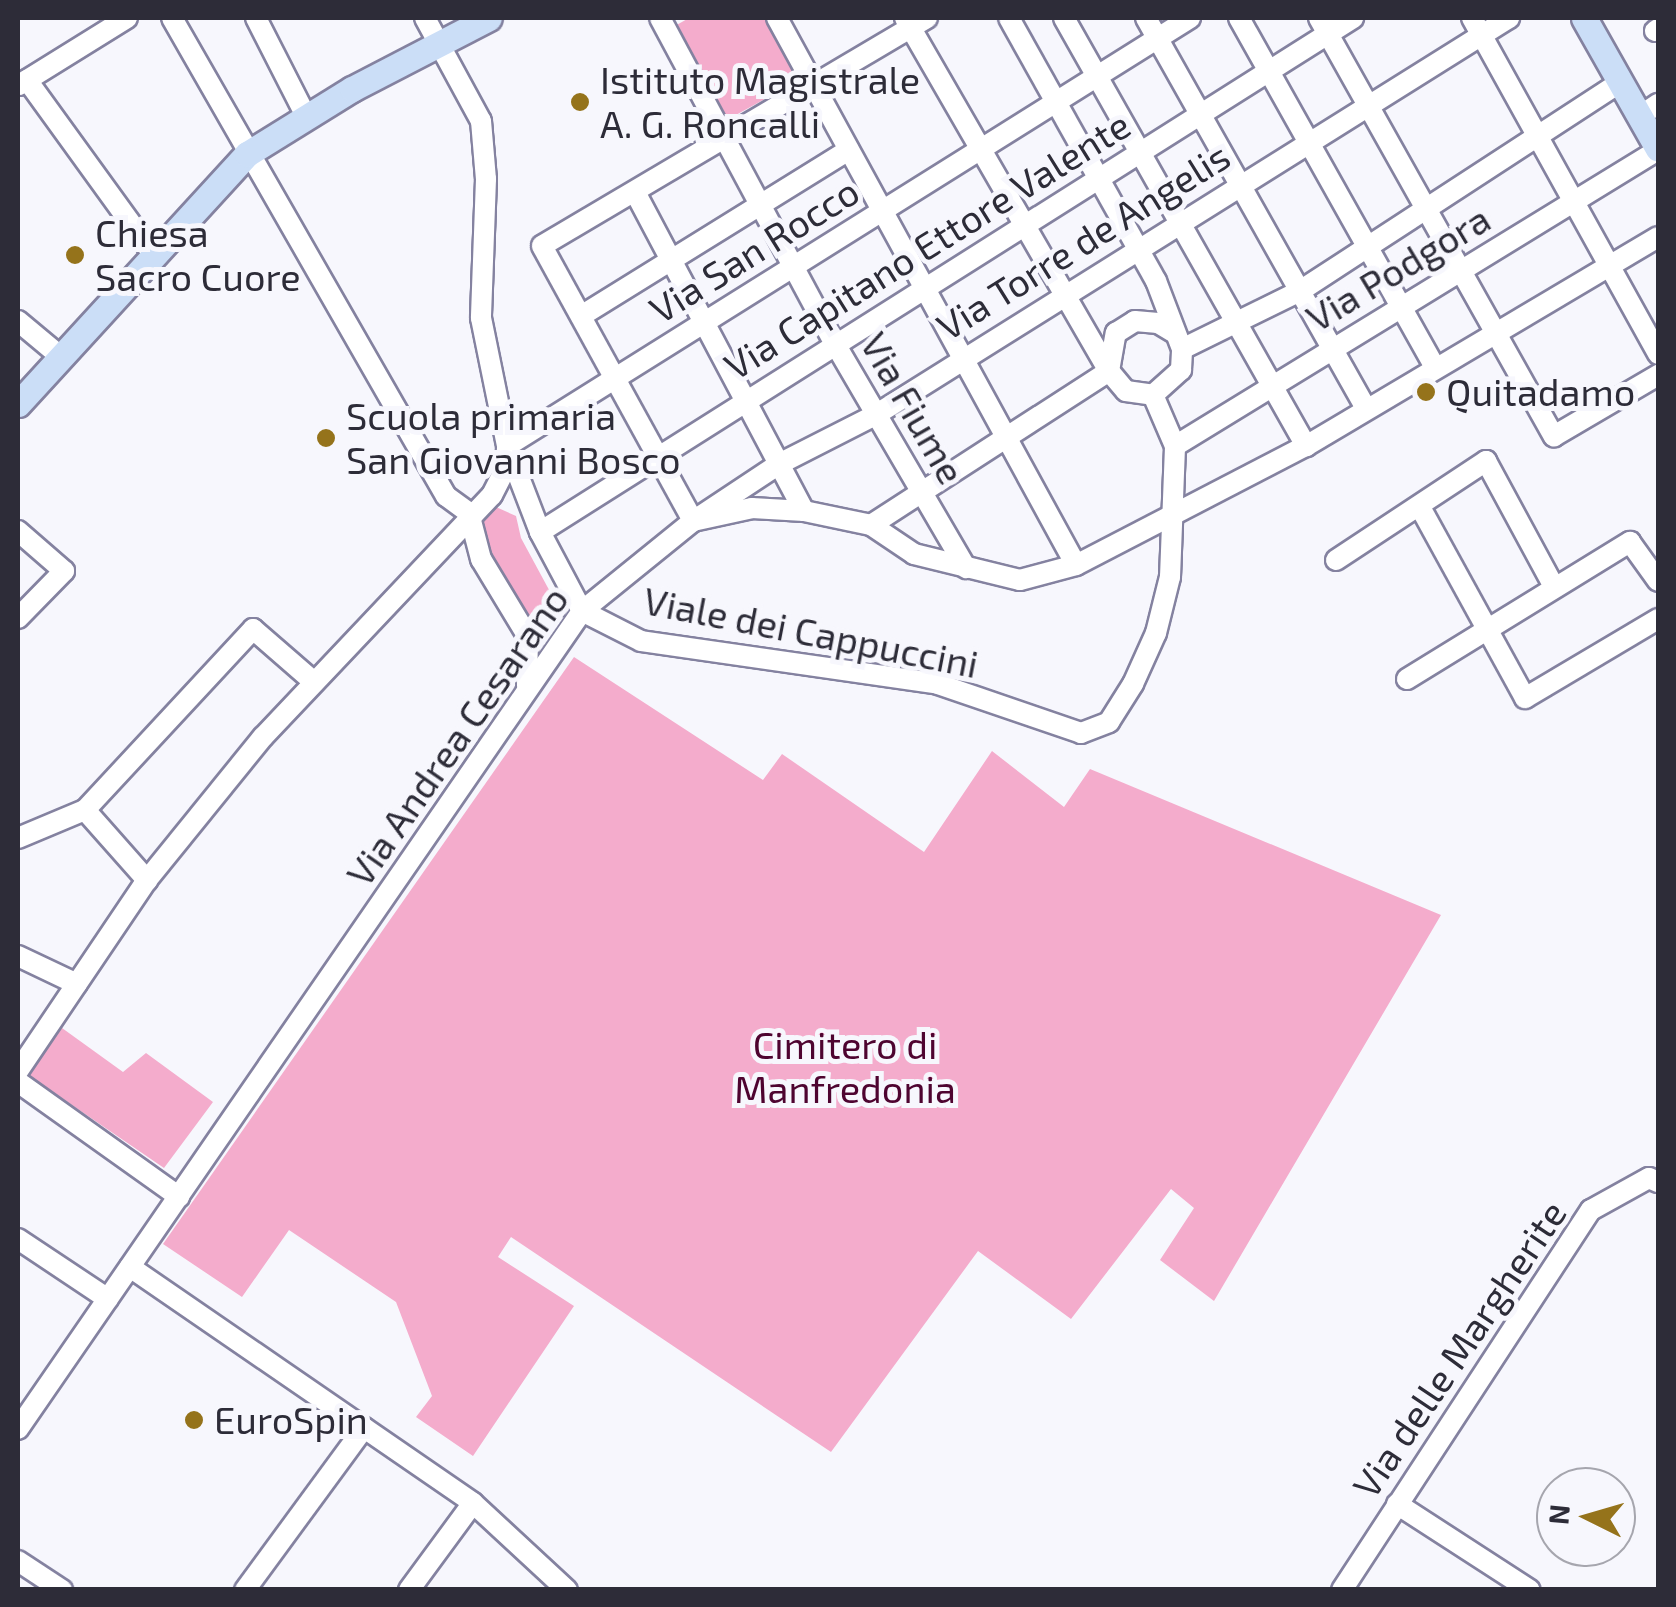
<!DOCTYPE html>
<html>
<head>
<meta charset="utf-8">
<style>
	body { margin:0 }
	#map { position:relative; width:1676px; height:1607px; overflow:hidden; background:#f7f7fd; font-family:"Exo 2",sans-serif }
	div>[style] { position:absolute }
	.green>* { inset:0; background:#f4accc }
	.roads { filter:drop-shadow(2px 0 #8482a0) drop-shadow(-2px 0 #8482a0) drop-shadow(0 2px #8482a0) drop-shadow(0 -2px #8482a0) }
	.minor>* { height:20px; margin:-10px; padding:0 10px; transform-origin:10px; border-radius:10px; background:#fff }
	.major>* { height:25px; margin:-12.5px; padding:0 12.5px; transform-origin:12.5px; border-radius:12.5px; background:#cbdef7 }
	.dots>* { width:28px; height:28px; translate:-50% -50%; box-sizing:border-box; border:5px solid #f7f7fd; border-radius:50% }
	span { translate:-50% -50%; white-space:nowrap; text-align:center; line-height:1.15; -webkit-text-stroke:10px #f7f7fd; paint-order:stroke }
	.poi-label { font-size:38px; color:#2d2c38 }
	.left { translate:0 -50%; text-align:left }
	.street-label { font-size:38px; color:#2d2c38 }
	.park-label { font-size:38px; color:#4e0430 }
	.frame { position:absolute; inset:0; border:20px solid #2d2c38; pointer-events:none }
	.north { position:absolute; left:1536px; top:1467px; width:100px; height:100px; box-sizing:border-box; background:#f7f7fd; border:2px solid #a6a6ae; border-radius:50%; rotate:275deg; font-size:28px; font-weight:700; line-height:40px; text-align:center; color:#2d2c38 }
	.north::after { content:''; display:block; margin:auto; width:35px; height:45px; background:#95731b; clip-path:polygon(50% 0,100% 100%,50% 72%,0 100%) }
</style>
</head>
<body>
<div id="map">
	<div class="green">
		<div style="clip-path:polygon(689px 18px,767px 18px,801px 79px,725px 121px,673px 27px)"></div>
		<div style="clip-path:polygon(496px 507px,516px 516px,521px 538px,561px 612px,559px 632px,551px 637px,534px 631px,486px 543px,480px 522px)"></div>
		<div style="clip-path:polygon(574px 657px,763px 780px,782px 754px,924px 852px,992px 751px,1064px 807px,1090px 769px,1441px 915px,1214px 1301px,1160px 1260px,1194px 1208px,1171px 1189px,1071px 1319px,978px 1251px,831px 1452px,511px 1237px,498px 1257px,574px 1306px,473px 1456px,416px 1417px,432px 1396px,396px 1302px,289px 1230px,242px 1297px,163px 1244px)"></div>
		<div style="clip-path:polygon(62px 1028px,123px 1072px,146px 1053px,213px 1102px,164px 1168px,28px 1075px)"></div>
	</div>
	<div class="roads">
		<div class="minor">
			<div style="left:172px;top:18px;width:551px;rotate:60.18deg"></div>
			<div style="left:446px;top:496px;width:29px;rotate:36deg"></div>
			<div style="left:256px;top:18px;width:110px;rotate:63deg"></div>
			<div style="left:425px;top:18px;width:117px;rotate:61.5deg"></div>
			<div style="left:481px;top:121px;width:58px;rotate:85.1deg"></div>
			<div style="left:486px;top:179px;width:139px;rotate:92.1deg"></div>
			<div style="left:481px;top:318px;width:131px;rotate:78.5deg"></div>
			<div style="left:507px;top:446px;width:92px;rotate:69deg"></div>
			<div style="left:540px;top:532px;width:89px;rotate:62deg"></div>
			<div style="left:660px;top:18px;width:368px;rotate:61.8deg"></div>
			<div style="left:834px;top:342px;width:262px;rotate:59.7deg"></div>
			<div style="left:777px;top:18px;width:623px;rotate:61.34deg"></div>
			<div style="left:905px;top:18px;width:408px;rotate:60deg"></div>
			<div style="left:1109px;top:371px;width:26px;rotate:50deg"></div>
			<div style="left:1126px;top:391px;width:27px;rotate:8deg"></div>
			<div style="left:1153px;top:395px;width:38px;rotate:-42deg"></div>
			<div style="left:1181px;top:370px;width:21px;rotate:-87deg"></div>
			<div style="left:1182px;top:349px;width:73px;rotate:-110.9deg"></div>
			<div style="left:1156px;top:281px;width:301px;rotate:-119.2deg"></div>
			<div style="left:927px;top:18px;width:447px;rotate:149.4deg"></div>
			<div style="left:542px;top:246px;width:314px;rotate:61.2deg"></div>
			<div style="left:693px;top:521px;width:103px;rotate:-33.5deg"></div>
			<div style="left:779px;top:464px;width:110px;rotate:-27deg"></div>
			<div style="left:877px;top:414px;width:746px;rotate:-32.07deg"></div>
			<div style="left:1064px;top:18px;width:492px;rotate:60.5deg"></div>
			<div style="left:1146px;top:18px;width:449px;rotate:60.6deg"></div>
			<div style="left:1239px;top:18px;width:398px;rotate:60.7deg"></div>
			<div style="left:1319px;top:18px;width:480px;rotate:60.7deg"></div>
			<div style="left:1554px;top:436px;width:121px;rotate:-30.4deg"></div>
			<div style="left:1472px;top:18px;width:384px;rotate:61deg"></div>
			<div style="left:1655px;top:31px;width:4px;rotate:-34deg"></div>
			<div style="left:27px;top:80px;width:215px;rotate:54.1deg"></div>
			<div style="left:19px;top:85px;width:127px;rotate:-31.8deg"></div>
			<div style="left:1640px;top:116px;width:22px;rotate:-34deg"></div>
			<div style="left:635px;top:192px;width:361px;rotate:62.1deg"></div>
			<div style="left:581px;top:316px;width:315px;rotate:-31.8deg"></div>
			<div style="left:18px;top:321px;width:55px;rotate:39.8deg"></div>
			<div style="left:1182px;top:349px;width:131px;rotate:-26.2deg"></div>
			<div style="left:1300px;top:291px;width:382px;rotate:-33.1deg"></div>
			<div style="left:1109px;top:371px;width:39px;rotate:-80deg"></div>
			<div style="left:1116px;top:333px;width:22px;rotate:-32deg"></div>
			<div style="left:1135px;top:321px;width:23px;rotate:5deg"></div>
			<div style="left:1158px;top:323px;width:17px;rotate:31deg"></div>
			<div style="left:507px;top:446px;width:806px;rotate:-32.07deg"></div>
			<div style="left:1175px;top:446px;width:566px;rotate:-31.5deg"></div>
			<div style="left:1420px;top:507px;width:218px;rotate:61.2deg"></div>
			<div style="left:1525px;top:698px;width:155px;rotate:-30.7deg"></div>
			<div style="left:469px;top:513px;width:48px;rotate:75.4deg"></div>
			<div style="left:481px;top:559px;width:91px;rotate:58.9deg"></div>
			<div style="left:528px;top:637px;width:49px;rotate:91.2deg"></div>
			<div style="left:871px;top:525px;width:283px;rotate:-32.9deg"></div>
			<div style="left:18px;top:531px;width:61px;rotate:41deg"></div>
			<div style="left:64px;top:571px;width:66px;rotate:134.4deg"></div>
			<div style="left:540px;top:532px;width:962px;rotate:-32.3deg"></div>
			<div style="left:1336px;top:560px;width:180px;rotate:-33.4deg"></div>
			<div style="left:1486px;top:461px;width:141px;rotate:61.6deg"></div>
			<div style="left:582px;top:611px;width:66px;rotate:27deg"></div>
			<div style="left:641px;top:641px;width:300px;rotate:8.2deg"></div>
			<div style="left:938px;top:684px;width:151px;rotate:18.9deg"></div>
			<div style="left:1081px;top:733px;width:30px;rotate:-21deg"></div>
			<div style="left:1109px;top:722px;width:45px;rotate:-57.7deg"></div>
			<div style="left:1133px;top:684px;width:56px;rotate:-65.7deg"></div>
			<div style="left:1156px;top:633px;width:58px;rotate:-76deg"></div>
			<div style="left:1170px;top:577px;width:131px;rotate:-87.8deg"></div>
			<div style="left:1175px;top:446px;width:56px;rotate:-113.3deg"></div>
			<div style="left:1407px;top:679px;width:262px;rotate:-31.6deg"></div>
			<div style="left:1630px;top:542px;width:48px;rotate:54.3deg"></div>
			<div style="left:85px;top:810px;width:94px;rotate:48.5deg"></div>
			<div style="left:18px;top:838px;width:73px;rotate:-22.7deg"></div>
			<div style="left:85px;top:810px;width:247px;rotate:-47.1deg"></div>
			<div style="left:253px;top:629px;width:81px;rotate:41deg"></div>
			<div style="left:18px;top:956px;width:65px;rotate:25.4deg"></div>
			<div style="left:18px;top:1071px;width:230px;rotate:-56deg"></div>
			<div style="left:147px;top:880px;width:184px;rotate:-51deg"></div>
			<div style="left:263px;top:737px;width:333px;rotate:-46.6deg"></div>
			<div style="left:492px;top:495px;width:31px;rotate:-63deg"></div>
			<div style="left:506px;top:467px;width:21px;rotate:-87deg"></div>
			<div style="left:18px;top:1082px;width:198px;rotate:35.5deg"></div>
			<div style="left:18px;top:1239px;width:108px;rotate:33.7deg"></div>
			<div style="left:130px;top:1267px;width:416px;rotate:34.5deg"></div>
			<div style="left:473px;top:1503px;width:128px;rotate:42.8deg"></div>
			<div style="left:18px;top:1429px;width:994px;rotate:-55.41deg"></div>
			<div style="left:582px;top:611px;width:143px;rotate:-39deg"></div>
			<div style="left:693px;top:521px;width:60px;rotate:-12.4deg"></div>
			<div style="left:752px;top:508px;width:52px;rotate:3.3deg"></div>
			<div style="left:804px;top:511px;width:68px;rotate:11.8deg"></div>
			<div style="left:871px;top:525px;width:52px;rotate:34deg"></div>
			<div style="left:914px;top:554px;width:109px;rotate:13.8deg"></div>
			<div style="left:1020px;top:580px;width:58px;rotate:-15deg"></div>
			<div style="left:1076px;top:565px;width:259px;rotate:-27.4deg"></div>
			<div style="left:1306px;top:446px;width:409px;rotate:-30.7deg"></div>
			<div style="left:1397px;top:1504px;width:158px;rotate:32.9deg"></div>
			<div style="left:18px;top:1561px;width:53px;rotate:33.4deg"></div>
			<div style="left:245px;top:1590px;width:201px;rotate:-53.7deg"></div>
			<div style="left:409px;top:1590px;width:108px;rotate:-53.7deg"></div>
			<div style="left:1342px;top:1590px;width:454px;rotate:-56.8deg"></div>
			<div style="left:1591px;top:1210px;width:66px;rotate:-28.9deg"></div>
			<div style="left:1649px;top:1178px;width:10px;rotate:24deg"></div>
		</div>
		<div class="major">
			<div style="left:1584px;top:18px;width:150px;rotate:60.5deg"></div>
			<div style="left:18px;top:404px;width:339px;rotate:-47.5deg"></div>
			<div style="left:247px;top:154px;width:123px;rotate:-31.8deg"></div>
			<div style="left:352px;top:89px;width:154px;rotate:-27.4deg"></div>
		</div>
	</div>
	<div class="dots">
		<div style="left:580px;top:102px;background:#95731b"></div>
		<div style="left:75px;top:255px;background:#95731b"></div>
		<div style="left:1426px;top:392px;background:#95731b"></div>
		<div style="left:326px;top:438px;background:#95731b"></div>
		<div style="left:194px;top:1420px;background:#95731b"></div>
	</div>
	<div class="poi-label">
		<span class="left" style="left:600px;top:102px">Istituto Magistrale<br>A. G. Roncalli</span>
		<span class="left" style="left:95px;top:255px">Chiesa<br>Sacro Cuore</span>
		<span class="left" style="left:1446px;top:392px">Quitadamo</span>
		<span class="left" style="left:346px;top:438px">Scuola primaria<br>San Giovanni Bosco</span>
		<span class="left" style="left:214px;top:1420px">EuroSpin</span>
	</div>
	<div class="street-label">
		<span style="left:1083px;top:241px;rotate:-32deg">Via Torre de Angelis</span>
		<span style="left:927px;top:245px;rotate:-32deg">Via Capitano Ettore Valente</span>
		<span style="left:754px;top:250px;rotate:-32deg">Via San Rocco</span>
		<span style="left:1398px;top:268px;rotate:-31deg">Via Podgora</span>
		<span style="left:913px;top:408px;rotate:60deg">Via Fiume</span>
		<span style="left:811px;top:632px;rotate:11deg">Viale dei Cappuccini</span>
		<span style="left:457px;top:736px;rotate:-55deg">Via Andrea Cesarano</span>
		<span style="left:1459px;top:1349px;rotate:-56deg">Via delle Margherite</span>
	</div>
	<div class="park-label">
		<span style="left:845px;top:1067px">Cimitero di<br>Manfredonia</span>
	</div>
	<div class="frame"></div>
	<div class="north">N</div>
</div>
</body>
</html>
